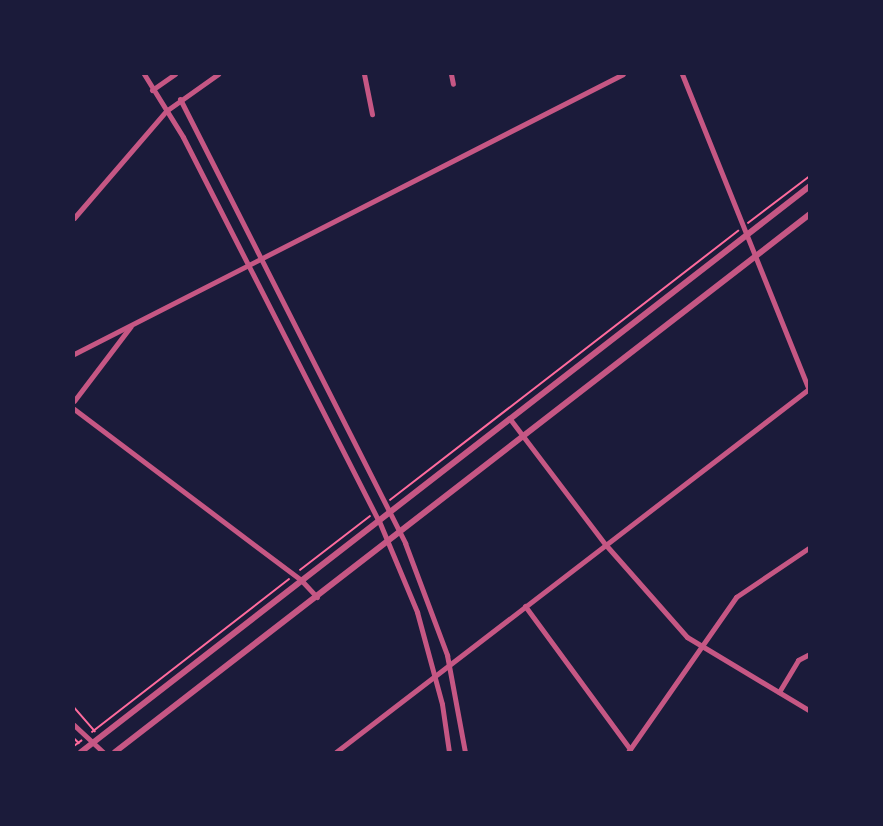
<!DOCTYPE html>
<html>
<head>
<meta charset="utf-8">
<style>
	body { margin:0 }
	#map { position:relative; width:883px; height:826px; overflow:hidden; background:#1b1b3a; font-family:Jost,sans-serif }
	div>[style] { position:absolute }
	.path>* { height:1.5px; margin:-0.75px; padding:0 0.75px; transform-origin:0.75px; border-radius:0.75px; background:#ff6b9d }
	.minor>* { height:5px; margin:-2.5px; padding:0 2.5px; transform-origin:2.5px; border-radius:2.5px; background:#c65784 }
	.tertiary>* { height:6px; margin:-3px; padding:0 3px; transform-origin:3px; border-radius:3px; background:#c65784 }
	span { translate:-50% -50%; white-space:nowrap; text-align:center; line-height:1.15; -webkit-text-stroke:4.5px #1b1b3a; paint-order:stroke }
	.frame { position:absolute; inset:0; border:75px solid #1b1b3a; pointer-events:none }
</style>
</head>
<body>
<div id="map">
	<div class="path">
		<div style="left:748px;top:223px;width:78px;rotate:-37.2deg"></div>
		<div style="left:390px;top:500px;width:440px;rotate:-37.7deg"></div>
		<div style="left:300px;top:570px;width:88px;rotate:-37.6deg"></div>
		<div style="left:74px;top:707px;width:32px;rotate:49deg"></div>
		<div style="left:92px;top:732px;width:249px;rotate:-37.8deg"></div>
		<div style="left:74px;top:738px;width:7px;rotate:45deg"></div>
		<div style="left:74px;top:746px;width:9px;rotate:-36deg"></div>
	</div>
	<div class="minor">
		<div style="left:144px;top:74px;width:74px;rotate:58.2deg"></div>
		<div style="left:183px;top:137px;width:431px;rotate:63deg"></div>
		<div style="left:379px;top:521px;width:99px;rotate:67.3deg"></div>
		<div style="left:417px;top:612px;width:95px;rotate:74.8deg"></div>
		<div style="left:442px;top:704px;width:49px;rotate:81.7deg"></div>
		<div style="left:364px;top:74px;width:41px;rotate:78.7deg"></div>
		<div style="left:451px;top:74px;width:10px;rotate:79deg"></div>
		<div style="left:682px;top:74px;width:343px;rotate:68.1deg"></div>
		<div style="left:152px;top:90px;width:28px;rotate:-35deg"></div>
		<div style="left:180px;top:99px;width:498px;rotate:63.1deg"></div>
		<div style="left:405px;top:543px;width:120px;rotate:69.4deg"></div>
		<div style="left:447px;top:655px;width:99px;rotate:79.5deg"></div>
		<div style="left:74px;top:218px;width:141px;rotate:-49.3deg"></div>
		<div style="left:166px;top:111px;width:64px;rotate:-35.4deg"></div>
		<div style="left:74px;top:354px;width:616px;rotate:-27.02deg"></div>
		<div style="left:74px;top:401px;width:94px;rotate:-52.8deg"></div>
		<div style="left:74px;top:409px;width:286px;rotate:37deg"></div>
		<div style="left:302px;top:581px;width:22px;rotate:47deg"></div>
		<div style="left:510px;top:419px;width:157px;rotate:52.8deg"></div>
		<div style="left:605px;top:544px;width:124px;rotate:48.6deg"></div>
		<div style="left:687px;top:637px;width:144px;rotate:31deg"></div>
		<div style="left:525px;top:606px;width:177px;rotate:53.7deg"></div>
		<div style="left:779px;top:692px;width:37px;rotate:-59deg"></div>
		<div style="left:798px;top:660px;width:13px;rotate:-27deg"></div>
		<div style="left:74px;top:725px;width:40px;rotate:43deg"></div>
		<div style="left:336px;top:752px;width:598px;rotate:-37.52deg"></div>
		<div style="left:628px;top:752px;width:189px;rotate:-55.1deg"></div>
		<div style="left:736px;top:597px;width:89px;rotate:-34deg"></div>
	</div>
	<div class="tertiary">
		<div style="left:81px;top:752px;width:923px;rotate:-37.83deg"></div>
		<div style="left:115px;top:752px;width:879px;rotate:-37.74deg"></div>
	</div>
	<div class="frame"></div>
</div>
</body>
</html>
